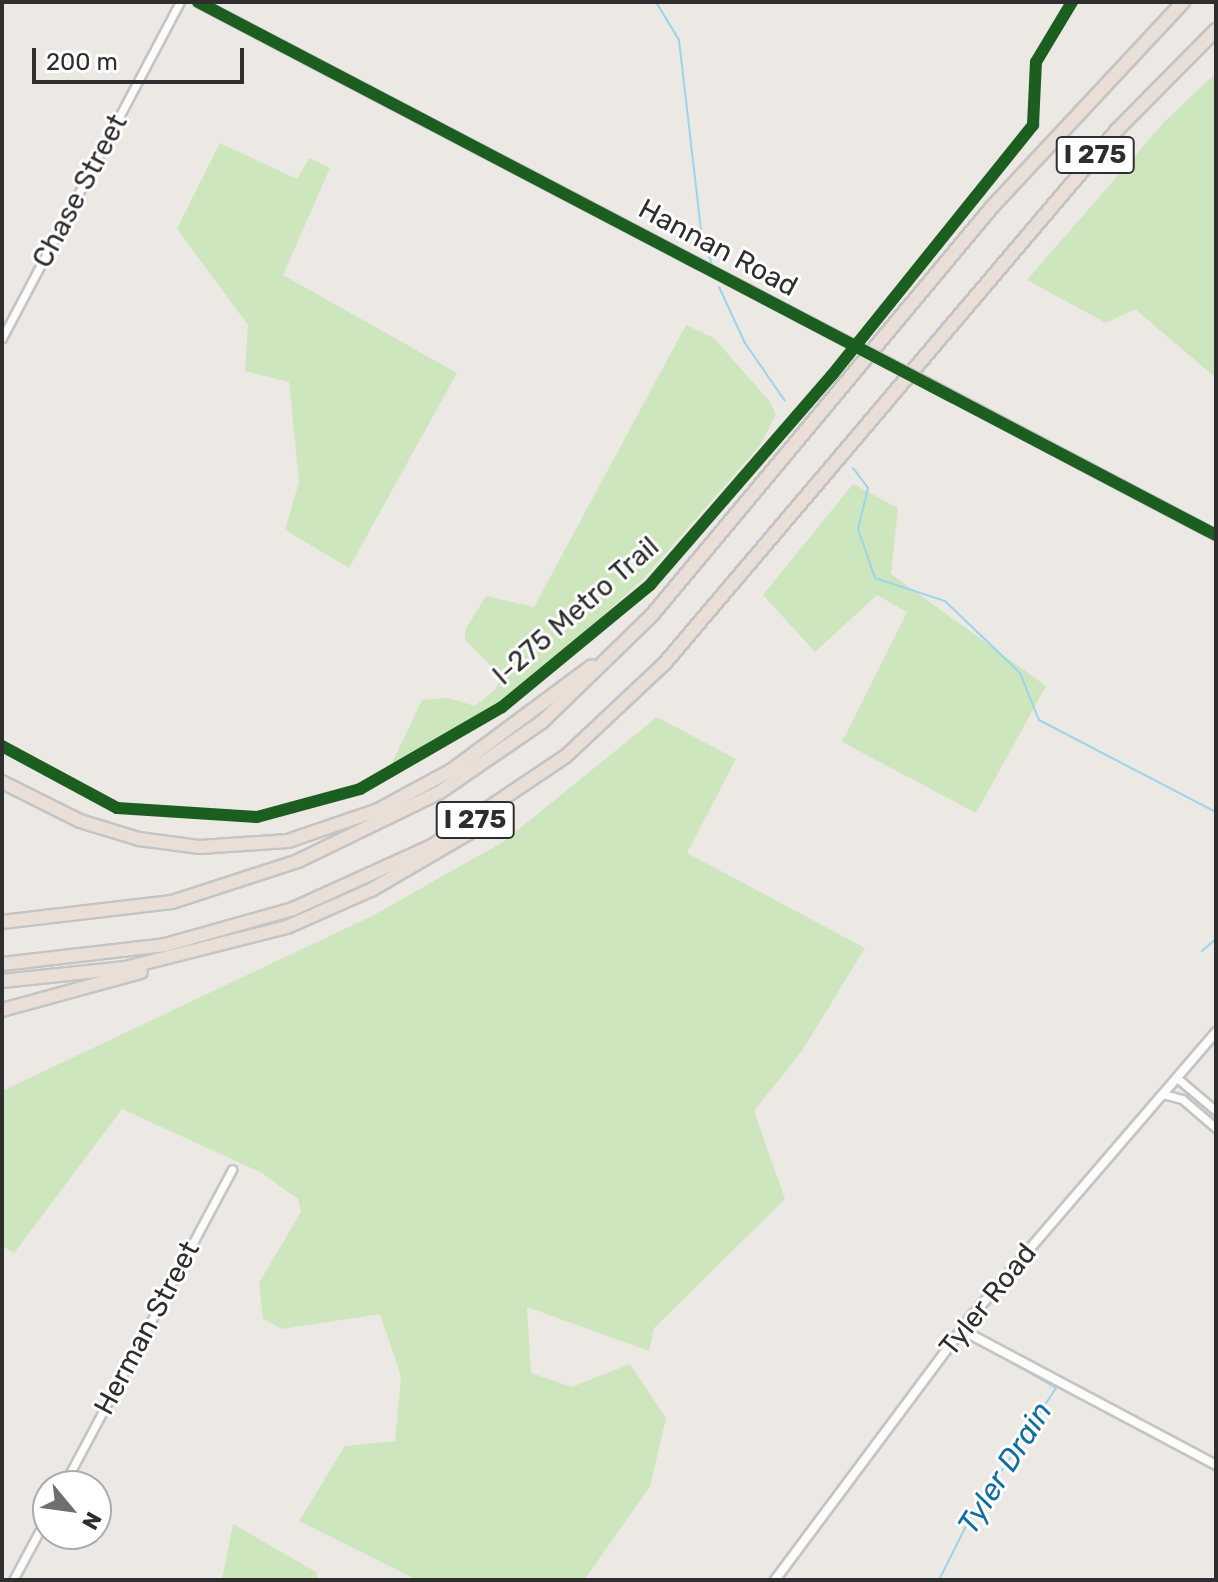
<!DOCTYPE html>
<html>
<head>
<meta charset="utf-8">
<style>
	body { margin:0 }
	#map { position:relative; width:1218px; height:1582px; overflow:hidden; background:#ece8e4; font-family:Rubik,sans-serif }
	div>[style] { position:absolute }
	.green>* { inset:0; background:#cee6be }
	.stream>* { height:2px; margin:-1px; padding:0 1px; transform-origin:1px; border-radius:1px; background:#99d6ec }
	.roads { filter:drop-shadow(2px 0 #c5c4c5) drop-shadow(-2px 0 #c5c4c5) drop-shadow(0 2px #c5c4c5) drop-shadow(0 -2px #c5c4c5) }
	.minor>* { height:7px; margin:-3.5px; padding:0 3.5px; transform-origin:3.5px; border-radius:3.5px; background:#fcfcfb }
	.tertiary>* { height:8px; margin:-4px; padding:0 4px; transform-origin:4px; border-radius:4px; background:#fcfcfb }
	.motorway>* { height:12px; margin:-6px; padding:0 6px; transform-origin:6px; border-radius:6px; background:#eadfd6 }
	.bridges { filter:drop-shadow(2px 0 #c5c4c5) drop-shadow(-2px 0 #c5c4c5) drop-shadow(0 2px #c5c4c5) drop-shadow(0 -2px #c5c4c5) }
	.tertiary-bridge>* { height:8px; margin:-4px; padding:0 4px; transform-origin:4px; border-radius:4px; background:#fcfcfb }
	.cycleway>* { height:12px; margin:-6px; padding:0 6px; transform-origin:6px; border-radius:6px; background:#1b5e20 }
	span { translate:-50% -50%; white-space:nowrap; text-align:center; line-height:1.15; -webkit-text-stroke:6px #fff; paint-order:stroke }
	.shield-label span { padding:2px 6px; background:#fff; border:2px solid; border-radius:6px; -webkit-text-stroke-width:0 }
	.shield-label { font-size:26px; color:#2e2e2e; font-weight:700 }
	.street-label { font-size:28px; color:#2e2e2e }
	.water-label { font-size:30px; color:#0d6fa3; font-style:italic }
	.frame { position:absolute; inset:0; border:4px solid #2e2e2e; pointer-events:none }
	.north { position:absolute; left:32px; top:1470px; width:80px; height:80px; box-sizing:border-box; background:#fff; border:2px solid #ababab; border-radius:50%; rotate:119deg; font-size:22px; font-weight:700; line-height:32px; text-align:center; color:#2e2e2e }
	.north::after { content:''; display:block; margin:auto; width:28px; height:36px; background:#706f6e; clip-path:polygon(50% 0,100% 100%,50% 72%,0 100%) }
	.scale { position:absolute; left:32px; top:48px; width:212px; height:36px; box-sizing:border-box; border:4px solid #2e2e2e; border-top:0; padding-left:10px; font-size:24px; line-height:28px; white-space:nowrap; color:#2e2e2e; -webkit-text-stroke:6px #fff; paint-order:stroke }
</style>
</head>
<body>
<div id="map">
	<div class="green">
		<div style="clip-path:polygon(1216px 73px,1216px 378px,1135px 309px,1106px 323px,1027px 280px,1165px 121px)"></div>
		<div style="clip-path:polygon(220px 143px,297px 179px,309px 158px,330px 168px,283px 275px,457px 373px,349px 568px,285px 530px,299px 482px,289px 382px,245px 371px,248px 325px,177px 229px)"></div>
		<div style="clip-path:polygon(686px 325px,714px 338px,770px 402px,776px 415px,760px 445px,644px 578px,569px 646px,484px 714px,389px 769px,422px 700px,448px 698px,475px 706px,496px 689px,500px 675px,465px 640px,465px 630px,486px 596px,534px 607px)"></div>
		<div style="clip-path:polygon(853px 484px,898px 508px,891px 574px,1046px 686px,976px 813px,842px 742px,907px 612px,877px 595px,815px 652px,763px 595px)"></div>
		<div style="clip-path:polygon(657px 717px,736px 759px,687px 853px,865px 948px,802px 1051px,754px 1111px,785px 1199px,654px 1328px,649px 1351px,527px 1307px,531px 1373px,572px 1387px,630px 1364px,666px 1418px,650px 1487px,584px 1580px,417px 1580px,299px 1521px,345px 1446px,395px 1441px,401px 1376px,380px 1314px,282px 1329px,263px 1319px,259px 1283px,301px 1212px,298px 1199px,262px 1173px,122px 1109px,14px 1253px,2px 1246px,2px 1091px,372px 916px,503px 842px)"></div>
		<div style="clip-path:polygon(233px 1524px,316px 1572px,318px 1580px,222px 1580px)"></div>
	</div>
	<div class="stream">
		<div style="left:656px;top:2px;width:44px;rotate:58.8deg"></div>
		<div style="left:679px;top:40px;width:199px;rotate:83.4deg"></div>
		<div style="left:702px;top:238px;width:26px;rotate:69deg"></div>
		<div style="left:719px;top:287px;width:62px;rotate:65.1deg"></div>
		<div style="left:745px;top:343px;width:70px;rotate:55.4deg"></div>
		<div style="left:853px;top:468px;width:25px;rotate:53deg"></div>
		<div style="left:868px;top:488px;width:42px;rotate:103.7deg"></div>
		<div style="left:858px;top:529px;width:52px;rotate:70.9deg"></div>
		<div style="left:875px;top:578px;width:74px;rotate:18.2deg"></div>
		<div style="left:945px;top:601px;width:104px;rotate:43.8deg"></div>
		<div style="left:1020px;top:673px;width:51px;rotate:68deg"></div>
		<div style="left:1039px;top:720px;width:199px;rotate:27.5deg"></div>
		<div style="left:1202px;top:951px;width:18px;rotate:-41deg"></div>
		<div style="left:939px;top:1580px;width:65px;rotate:-63.4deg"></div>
		<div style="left:968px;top:1522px;width:160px;rotate:-56.7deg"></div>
		<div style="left:1056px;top:1388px;width:83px;rotate:-150.3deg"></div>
	</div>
	<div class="roads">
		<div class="minor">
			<div style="left:2px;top:338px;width:380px;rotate:-62.1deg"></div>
			<div style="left:1177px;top:1078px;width:51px;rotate:40.2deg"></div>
			<div style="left:1163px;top:1094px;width:20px;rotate:15deg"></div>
			<div style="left:1182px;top:1099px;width:45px;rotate:40.5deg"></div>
			<div style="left:63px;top:1486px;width:359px;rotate:-61.9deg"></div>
			<div style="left:13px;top:1580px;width:74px;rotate:-61.7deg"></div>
		</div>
		<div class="tertiary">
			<div style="left:198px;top:2px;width:729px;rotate:27.62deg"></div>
			<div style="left:933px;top:386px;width:320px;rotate:27.8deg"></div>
			<div style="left:962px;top:1330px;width:288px;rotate:28deg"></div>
			<div style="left:775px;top:1580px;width:328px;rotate:-53.3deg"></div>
			<div style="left:971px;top:1317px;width:376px;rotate:-49.3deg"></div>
		</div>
		<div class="motorway">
			<div style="left:2px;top:782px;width:87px;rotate:26.6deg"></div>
			<div style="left:80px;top:821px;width:62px;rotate:17deg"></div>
			<div style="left:139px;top:839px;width:62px;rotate:7.5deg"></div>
			<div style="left:200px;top:847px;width:88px;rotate:-3.9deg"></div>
			<div style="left:288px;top:841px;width:95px;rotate:-19deg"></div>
			<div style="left:378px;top:810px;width:84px;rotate:-28.4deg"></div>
			<div style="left:452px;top:770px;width:174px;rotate:-36.6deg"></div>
			<div style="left:2px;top:922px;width:171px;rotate:-6.7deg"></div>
			<div style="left:172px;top:902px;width:133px;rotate:-18deg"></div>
			<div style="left:298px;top:861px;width:158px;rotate:-25.9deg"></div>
			<div style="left:440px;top:792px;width:124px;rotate:-34.5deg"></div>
			<div style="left:542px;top:722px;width:153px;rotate:-44.2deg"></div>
			<div style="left:652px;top:615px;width:531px;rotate:-50.19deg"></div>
			<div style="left:992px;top:207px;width:280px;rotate:-47deg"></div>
			<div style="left:2px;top:964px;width:164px;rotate:-6.6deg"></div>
			<div style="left:165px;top:945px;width:133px;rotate:-15.7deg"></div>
			<div style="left:293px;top:909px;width:153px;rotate:-24.4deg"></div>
			<div style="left:432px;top:846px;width:161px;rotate:-33.9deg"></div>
			<div style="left:566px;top:756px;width:136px;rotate:-43.2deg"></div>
			<div style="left:665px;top:663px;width:699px;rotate:-49.7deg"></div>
			<div style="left:1117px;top:130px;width:141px;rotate:-45.3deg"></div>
			<div style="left:2px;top:981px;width:124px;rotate:-6deg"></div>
			<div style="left:125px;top:968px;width:167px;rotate:-14.2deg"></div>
			<div style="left:287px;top:927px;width:92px;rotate:-23.8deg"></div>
			<div style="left:371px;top:890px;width:113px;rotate:-30.2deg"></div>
			<div style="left:2px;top:1010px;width:144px;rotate:-15.3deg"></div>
		</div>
	</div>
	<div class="bridges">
		<div class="tertiary-bridge">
			<div style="left:844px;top:340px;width:100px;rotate:27.3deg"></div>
		</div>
	</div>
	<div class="cycleway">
		<div style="left:198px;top:2px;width:1149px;rotate:27.64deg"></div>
		<div style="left:2px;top:746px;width:131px;rotate:28.3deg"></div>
		<div style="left:117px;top:808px;width:140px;rotate:3.7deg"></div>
		<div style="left:257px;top:817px;width:107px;rotate:-15.2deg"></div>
		<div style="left:360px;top:789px;width:164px;rotate:-30deg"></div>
		<div style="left:502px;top:707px;width:192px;rotate:-39.5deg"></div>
		<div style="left:650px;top:585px;width:278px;rotate:-49.1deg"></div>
		<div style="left:832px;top:375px;width:321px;rotate:-51.2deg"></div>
		<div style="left:1033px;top:125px;width:63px;rotate:-87.3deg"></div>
		<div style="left:1036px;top:62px;width:70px;rotate:-59deg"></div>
	</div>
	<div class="shield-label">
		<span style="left:1095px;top:155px">I 275</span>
		<span style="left:475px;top:820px">I 275</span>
	</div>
	<div class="street-label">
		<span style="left:80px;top:191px;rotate:-62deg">Chase Street</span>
		<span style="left:718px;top:248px;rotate:28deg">Hannan Road</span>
		<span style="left:576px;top:611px;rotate:-41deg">I-275 Metro Trail</span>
		<span style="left:988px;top:1300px;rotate:-51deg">Tyler Road</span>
		<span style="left:147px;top:1328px;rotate:-62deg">Herman Street</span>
	</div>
	<div class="water-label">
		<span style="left:1005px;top:1468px;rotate:-58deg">Tyler Drain</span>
	</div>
	<div class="frame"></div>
	<div class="north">N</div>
	<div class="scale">200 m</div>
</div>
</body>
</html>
